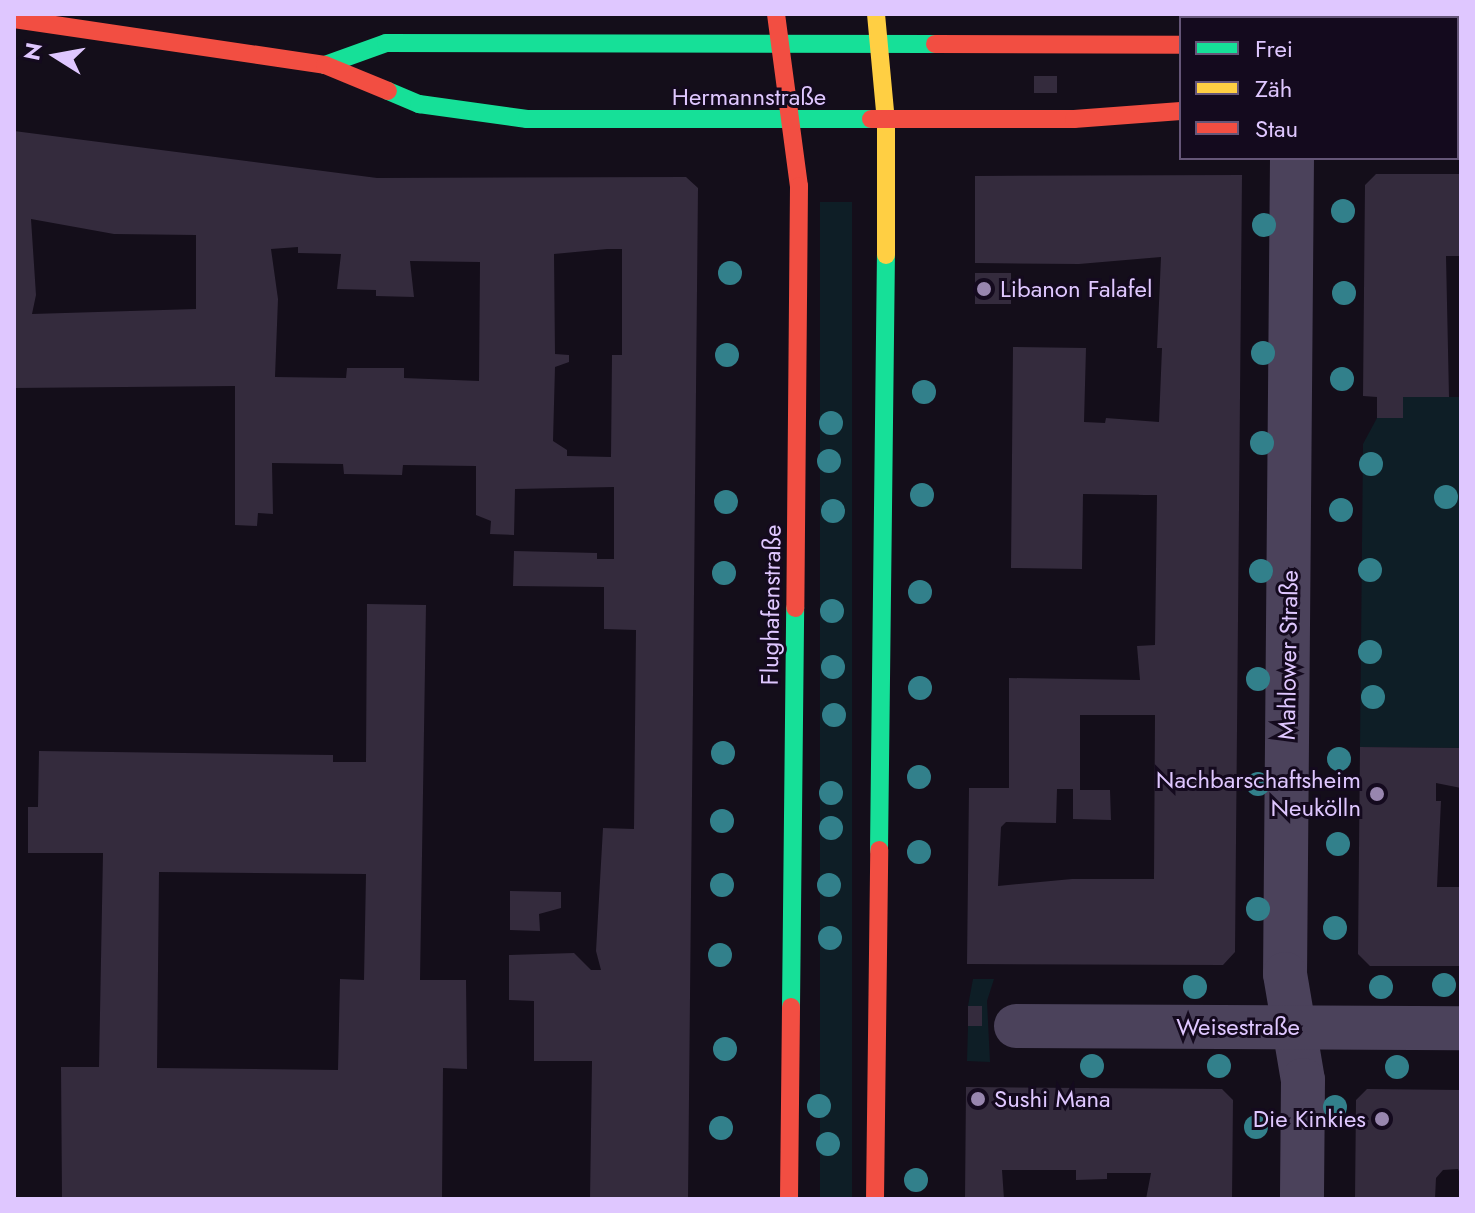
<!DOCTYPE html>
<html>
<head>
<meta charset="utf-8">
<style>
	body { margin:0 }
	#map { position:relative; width:1475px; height:1213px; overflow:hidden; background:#140e1a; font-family:Jost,sans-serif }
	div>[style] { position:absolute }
	.green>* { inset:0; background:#0e1e26; transform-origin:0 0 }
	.building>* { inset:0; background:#342b3d; transform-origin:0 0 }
	.street>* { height:44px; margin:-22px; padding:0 22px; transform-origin:22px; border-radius:22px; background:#4b425b }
	.fast>* { height:18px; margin:-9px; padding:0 9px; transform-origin:9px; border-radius:9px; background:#16e098 }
	.slow>* { height:18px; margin:-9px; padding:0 9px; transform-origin:9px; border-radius:9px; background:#ffcf43 }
	.jam>* { height:18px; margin:-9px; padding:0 9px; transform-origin:9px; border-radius:9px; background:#f24e42 }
	.trees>* { width:24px; height:24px; margin:-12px; border-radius:50%; background:#32808b }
	.dots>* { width:22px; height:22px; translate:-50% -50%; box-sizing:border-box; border:4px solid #140a1e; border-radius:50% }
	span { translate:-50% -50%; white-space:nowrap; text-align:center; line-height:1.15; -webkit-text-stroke:6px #140a1e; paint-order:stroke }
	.street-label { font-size:24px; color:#dfc7ff }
	.poi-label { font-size:24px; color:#dfc7ff }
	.left { translate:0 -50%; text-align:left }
	.right { translate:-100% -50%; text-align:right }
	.frame { position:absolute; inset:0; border:16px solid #dfc7ff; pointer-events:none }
	.legend { position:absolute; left:1179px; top:16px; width:280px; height:144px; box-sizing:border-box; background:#140a1e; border:2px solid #655678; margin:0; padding:10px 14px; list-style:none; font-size:24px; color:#dfc7ff }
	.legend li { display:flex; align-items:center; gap:16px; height:40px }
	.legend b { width:40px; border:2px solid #655678 }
	.north { position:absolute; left:16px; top:16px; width:80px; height:80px; -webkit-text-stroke:6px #140a1e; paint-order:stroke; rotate:281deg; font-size:22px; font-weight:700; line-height:32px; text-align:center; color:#dfc7ff }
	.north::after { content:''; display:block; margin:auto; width:28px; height:36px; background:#dfc7ff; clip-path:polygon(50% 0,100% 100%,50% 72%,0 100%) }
</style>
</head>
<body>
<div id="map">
	<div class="green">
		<div style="left:820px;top:202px;width:32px;height:997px"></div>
		<div style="clip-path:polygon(1403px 397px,1461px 397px,1461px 748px,1360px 747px,1363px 444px,1377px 418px,1403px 418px)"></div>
		<div style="clip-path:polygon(973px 979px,994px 979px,987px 1001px,990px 1062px,967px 1061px,968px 1026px,981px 1026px,982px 1007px,968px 1006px)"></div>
	</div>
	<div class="building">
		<div style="left:1034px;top:76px;width:23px;height:17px"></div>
		<div style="clip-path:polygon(evenodd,14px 131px,377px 178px,686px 177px,698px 188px,688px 1199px,590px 1199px,592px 1061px,534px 1061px,534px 1001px,509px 1000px,509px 955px,574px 953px,591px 970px,601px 970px,596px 951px,603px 828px,634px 829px,636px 630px,604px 629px,604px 587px,513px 586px,514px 551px,597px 553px,597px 559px,614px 559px,614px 487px,515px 489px,514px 535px,490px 534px,491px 521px,476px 515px,476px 466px,403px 465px,402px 475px,344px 474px,343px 464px,272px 463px,273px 514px,258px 513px,257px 526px,235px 525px,235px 386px,14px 388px,14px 131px,31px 219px,114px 234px,196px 235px,196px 309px,32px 314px,36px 295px,31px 219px,14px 131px,298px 247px,298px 253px,341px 254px,337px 289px,376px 290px,376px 296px,414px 297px,410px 261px,480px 262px,479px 381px,404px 378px,404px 368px,347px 368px,346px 378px,275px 377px,278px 299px,271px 249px,298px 247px,14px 131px,607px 249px,622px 249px,622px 355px,612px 355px,611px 457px,567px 456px,567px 450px,553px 441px,555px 367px,569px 362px,569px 355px,555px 354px,554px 254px,607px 249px)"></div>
		<div style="clip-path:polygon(1376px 174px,1461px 174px,1461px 256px,1446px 256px,1449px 397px,1403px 397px,1403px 418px,1377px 418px,1377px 397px,1363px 396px,1365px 185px)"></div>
		<div style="clip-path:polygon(evenodd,1242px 175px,1235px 952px,1223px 965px,967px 964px,969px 788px,1009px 788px,1009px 678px,1140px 680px,1137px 646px,1155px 645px,1157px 495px,1083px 494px,1082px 569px,1011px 568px,1013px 347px,1086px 348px,1084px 422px,1105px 423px,1106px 418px,1159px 422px,1162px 348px,1157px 348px,1161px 257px,1079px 264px,975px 263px,975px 176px,1242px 175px,1080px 715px,1155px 715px,1154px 879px,1072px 879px,998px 886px,1001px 827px,1006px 822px,1056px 823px,1057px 789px,1073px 789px,1073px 819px,1111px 820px,1110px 790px,1080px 790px,1080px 715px)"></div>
		<div style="left:975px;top:273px;width:36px;height:31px"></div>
		<div style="clip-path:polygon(evenodd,367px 604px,426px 605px,420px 980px,466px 980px,467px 1069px,443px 1068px,442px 1199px,62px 1199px,61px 1067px,99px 1067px,103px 853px,28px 853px,28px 807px,38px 807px,39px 751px,333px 755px,333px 762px,366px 762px,367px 604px,159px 872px,366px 874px,364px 980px,340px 979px,338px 1070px,157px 1068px,159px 872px)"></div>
		<div style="clip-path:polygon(1360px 747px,1461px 748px,1461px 788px,1436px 783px,1436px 801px,1441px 801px,1437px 887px,1461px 887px,1461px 966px,1370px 966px,1358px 954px)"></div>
		<div style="clip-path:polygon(510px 891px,561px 892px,561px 908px,539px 914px,540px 931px,510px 930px)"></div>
		<div style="left:968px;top:1006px;width:14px;height:20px"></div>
		<div style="clip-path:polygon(966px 1087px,1222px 1089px,1233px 1100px,1232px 1199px,1146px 1199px,1151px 1173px,1107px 1173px,1107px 1179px,1076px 1180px,1076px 1170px,1002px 1170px,1004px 1199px,965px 1199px)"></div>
		<div style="clip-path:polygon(1367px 1089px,1461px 1090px,1461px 1176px,1458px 1169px,1443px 1170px,1436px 1178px,1435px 1199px,1355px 1199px,1356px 1100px)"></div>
	</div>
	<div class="street">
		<div style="left:1292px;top:158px;width:816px;rotate:90.49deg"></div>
		<div style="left:1285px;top:974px;width:108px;rotate:80.4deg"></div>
		<div style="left:1303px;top:1080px;width:119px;rotate:90.5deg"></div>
		<div style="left:1016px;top:1026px;width:445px;rotate:0.3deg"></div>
	</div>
	<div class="fast">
		<div style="left:325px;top:65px;width:65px;rotate:-19.8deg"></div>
		<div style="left:386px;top:43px;width:549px;rotate:0.1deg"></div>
		<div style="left:388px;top:91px;width:34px;rotate:23deg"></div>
		<div style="left:419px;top:104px;width:109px;rotate:7.9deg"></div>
		<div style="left:527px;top:119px;width:344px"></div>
		<div style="left:1457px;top:109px;width:4px"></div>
		<div style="left:879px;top:850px;width:595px;rotate:-89.33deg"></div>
		<div style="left:791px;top:1007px;width:399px;rotate:-89.4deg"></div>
	</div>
	<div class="slow">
		<div style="left:876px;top:14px;width:107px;rotate:84.7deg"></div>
		<div style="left:886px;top:121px;width:134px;rotate:90deg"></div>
		<div style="left:1457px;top:43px;width:4px"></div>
	</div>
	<div class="jam">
		<div style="left:776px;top:14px;width:174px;rotate:82.4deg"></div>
		<div style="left:799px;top:186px;width:422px;rotate:90.5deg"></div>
		<div style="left:14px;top:19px;width:314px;rotate:8.4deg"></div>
		<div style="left:325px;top:65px;width:68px;rotate:22.4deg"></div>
		<div style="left:935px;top:44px;width:246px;rotate:0.2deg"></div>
		<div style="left:871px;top:119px;width:203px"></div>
		<div style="left:1074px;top:119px;width:107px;rotate:-4.3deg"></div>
		<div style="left:789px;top:1199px;width:192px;rotate:-89.4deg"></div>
		<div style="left:875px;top:1199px;width:349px;rotate:-89.3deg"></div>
	</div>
	<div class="trees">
		<div style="left:1343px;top:211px"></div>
		<div style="left:1264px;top:225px"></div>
		<div style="left:730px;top:273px"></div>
		<div style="left:1344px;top:293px"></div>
		<div style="left:1263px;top:353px"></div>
		<div style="left:727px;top:355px"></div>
		<div style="left:1342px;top:379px"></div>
		<div style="left:924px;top:392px"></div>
		<div style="left:831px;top:423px"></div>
		<div style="left:1262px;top:443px"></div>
		<div style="left:829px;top:461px"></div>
		<div style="left:1371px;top:464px"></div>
		<div style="left:922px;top:495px"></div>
		<div style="left:1446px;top:497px"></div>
		<div style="left:726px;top:502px"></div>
		<div style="left:1341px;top:510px"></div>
		<div style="left:833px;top:511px"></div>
		<div style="left:1370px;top:570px"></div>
		<div style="left:1261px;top:571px"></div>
		<div style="left:724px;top:573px"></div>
		<div style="left:920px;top:592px"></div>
		<div style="left:832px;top:611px"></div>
		<div style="left:1370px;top:652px"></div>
		<div style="left:833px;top:667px"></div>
		<div style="left:1258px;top:679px"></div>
		<div style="left:920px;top:688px"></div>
		<div style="left:1373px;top:697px"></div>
		<div style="left:834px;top:715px"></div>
		<div style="left:723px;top:753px"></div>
		<div style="left:1339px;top:759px"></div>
		<div style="left:919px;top:777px"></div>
		<div style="left:1258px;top:784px"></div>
		<div style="left:831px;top:793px"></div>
		<div style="left:722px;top:821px"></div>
		<div style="left:831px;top:828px"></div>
		<div style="left:1338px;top:844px"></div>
		<div style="left:919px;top:852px"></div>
		<div style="left:722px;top:885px"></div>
		<div style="left:829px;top:885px"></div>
		<div style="left:1258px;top:909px"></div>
		<div style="left:1335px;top:928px"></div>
		<div style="left:830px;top:938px"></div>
		<div style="left:720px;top:955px"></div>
		<div style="left:1444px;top:985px"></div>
		<div style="left:1195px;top:987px"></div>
		<div style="left:1381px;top:987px"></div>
		<div style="left:725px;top:1049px"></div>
		<div style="left:1092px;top:1066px"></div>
		<div style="left:1219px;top:1066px"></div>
		<div style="left:1397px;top:1067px"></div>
		<div style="left:819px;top:1106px"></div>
		<div style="left:1335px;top:1107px"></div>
		<div style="left:1256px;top:1127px"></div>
		<div style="left:721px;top:1128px"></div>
		<div style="left:828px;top:1144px"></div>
		<div style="left:916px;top:1180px"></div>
	</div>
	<div class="dots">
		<div style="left:984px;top:289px;background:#9886af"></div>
		<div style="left:1377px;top:794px;background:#9886af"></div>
		<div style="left:978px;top:1099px;background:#9886af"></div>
		<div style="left:1382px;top:1119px;background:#9886af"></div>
	</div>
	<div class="street-label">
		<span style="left:749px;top:97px">Hermannstraße</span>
		<span style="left:771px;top:605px;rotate:-89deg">Flughafenstraße</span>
		<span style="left:1288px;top:655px;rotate:-89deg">Mahlower Straße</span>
		<span style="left:1238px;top:1027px">Weisestraße</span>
	</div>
	<div class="poi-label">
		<span class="left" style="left:1000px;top:289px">Libanon Falafel</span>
		<span class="right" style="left:1361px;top:794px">Nachbarschaftsheim<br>Neukölln</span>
		<span class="left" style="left:994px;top:1099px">Sushi Mana</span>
		<span class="right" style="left:1366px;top:1119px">Die Kinkies</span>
	</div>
	<div class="frame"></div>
	<ul class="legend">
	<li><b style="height:10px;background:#16e098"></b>Frei</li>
	<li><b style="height:10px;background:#ffcf43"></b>Zäh</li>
	<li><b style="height:10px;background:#f24e42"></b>Stau</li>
	</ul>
	<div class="north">N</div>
</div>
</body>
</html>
